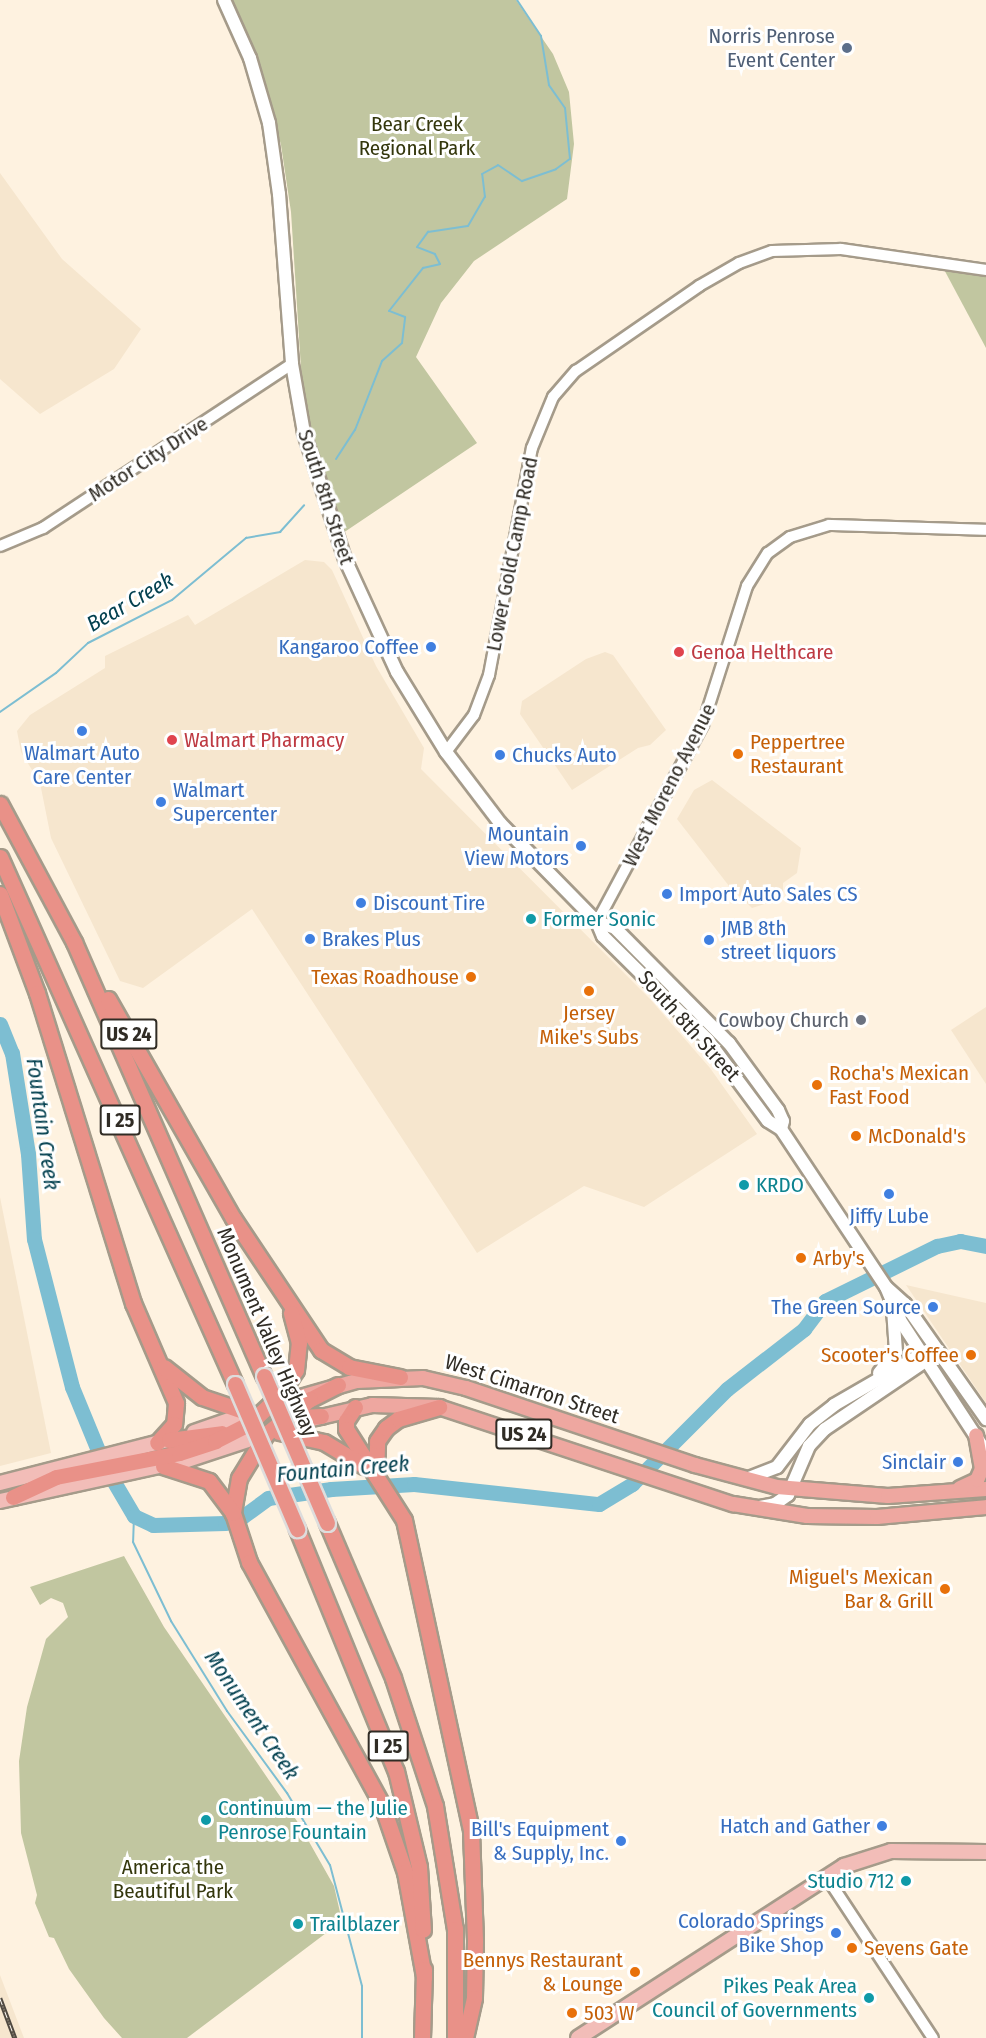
<!DOCTYPE html>
<html>
<head>
<meta charset="utf-8">
<style>
	body { margin:0 }
	#map { position:relative; width:986px; height:2038px; overflow:hidden; background:#fef2e0; font-family:"Fira Sans Condensed",sans-serif }
	div>[style] { position:absolute }
	.built>* { inset:0; background:#f6e6ce }
	.green>* { inset:0; background:#c1c6a0 }
	.stream>* { height:2px; margin:-1px; padding:0 1px; transform-origin:1px; border-radius:1px; background:#7dbed2 }
	.river>* { height:15px; margin:-7.5px; padding:0 7.5px; transform-origin:7.5px; border-radius:7.5px; background:#7dbed2 }
	.roads { filter:drop-shadow(2px 0 #a59b8a) drop-shadow(-2px 0 #a59b8a) drop-shadow(0 2px #a59b8a) drop-shadow(0 -2px #a59b8a) }
	.tertiary>* { height:10px; margin:-5px; padding:0 5px; transform-origin:5px; border-radius:5px; background:#fff }
	.secondary>* { height:12px; margin:-6px; padding:0 6px; transform-origin:6px; border-radius:6px; background:#fff }
	.primary>* { height:14px; margin:-7px; padding:0 7px; transform-origin:7px; border-radius:7px; background:#f2bdb8 }
	.trunk>* { height:14px; margin:-7px; padding:0 7px; transform-origin:7px; border-radius:7px; background:#eea7a0 }
	.motorway>* { height:15px; margin:-7.5px; padding:0 7.5px; transform-origin:7.5px; border-radius:7.5px; background:#e99188 }
	.rail>* { height:4.5px; margin-top:-2.25px; transform-origin:0; background:repeating-linear-gradient(90deg,#fff 0 7px,#4f4941 0 14px); box-sizing:border-box; border-block:2px solid #4f4941 }
	.bridges { filter:drop-shadow(2px 0 #dedddc) drop-shadow(-2px 0 #dedddc) drop-shadow(0 2px #dedddc) drop-shadow(0 -2px #dedddc) }
	.motorway-bridge>* { height:15px; margin:-7.5px; padding:0 7.5px; transform-origin:7.5px; border-radius:7.5px; background:#e99188 }
	.dots>* { width:16px; height:16px; translate:-50% -50%; box-sizing:border-box; border:3px solid #fff; border-radius:50% }
	span { translate:-50% -50%; white-space:nowrap; text-align:center; line-height:1.15; -webkit-text-stroke:6px #fff; paint-order:stroke }
	.shield-label span { padding:2px 4px; background:#fff; border:2px solid; border-radius:4px; -webkit-text-stroke-width:0 }
	.shield-label { font-size:20px; color:#302c25; font-weight:700 }
	.service-label { font-size:21px; color:#4e5e75 }
	.right { translate:-100% -50%; text-align:right }
	.park-label { font-size:21px; color:#34370d }
	.street-label { font-size:21px; color:#302c25 }
	.shop-label { font-size:21px; color:#366cbe }
	.left { translate:0 -50%; text-align:left }
	.health-label { font-size:21px; color:#be3a42 }
	.food-label { font-size:21px; color:#c56008 }
	.culture-label { font-size:21px; color:#0d838f }
	.worship-label { font-size:21px; color:#5b616d }
	.water-label { font-size:22px; color:#044150; font-style:italic }
</style>
</head>
<body>
<div id="map">
	<div class="built">
		<div style="clip-path:polygon(0 173px,62px 259px,141px 329px,114px 369px,40px 414px,0 379px)"></div>
		<div style="clip-path:polygon(305px 560px,324px 562px,332px 570px,376px 666px,424px 748px,421px 769px,650px 999px,710px 1068px,757px 1134px,644px 1207px,584px 1186px,477px 1253px,252px 909px,143px 988px,120px 981px,51px 838px,40px 783px,21px 752px,17px 731px,30px 715px,105px 668px,105px 656px,188px 615px,195px 625px)"></div>
		<div style="clip-path:polygon(605px 652px,613px 655px,666px 730px,650px 745px,638px 748px,572px 790px,520px 714px,522px 701px,586px 659px)"></div>
		<div style="clip-path:polygon(712px 780px,801px 848px,797px 873px,783px 883px,783px 898px,752px 908px,729px 886px,677px 819px,694px 790px)"></div>
		<div style="clip-path:polygon(986px 1007px,986px 1084px,951px 1030px)"></div>
		<div style="clip-path:polygon(0 1197px,51px 1453px,0 1466px)"></div>
		<div style="clip-path:polygon(906px 1285px,986px 1303px,986px 1403px,944px 1341px)"></div>
		<div style="clip-path:polygon(0 1975px,24px 2038px,0 2038px)"></div>
	</div>
	<div class="green">
		<div style="clip-path:polygon(231px 0,516px 0,553px 54px,569px 92px,574px 144px,567px 199px,474px 261px,441px 303px,416px 357px,477px 443px,340px 535px,316px 457px,302px 384px,291px 212px,281px 145px,261px 70px)"></div>
		<div style="clip-path:polygon(940px 262px,986px 270px,986px 348px)"></div>
		<div style="clip-path:polygon(124px 1556px,164px 1627px,299px 1824px,334px 1886px,342px 1921px,187px 2038px,122px 2038px,104px 2018px,69px 1969px,54px 1938px,49px 1937px,35px 1903px,37px 1895px,21px 1833px,19px 1761px,27px 1707px,46px 1639px,68px 1617px,63px 1603px,51px 1598px,40px 1605px,30px 1587px)"></div>
	</div>
	<div class="stream">
		<div style="left:336px;top:459px;width:35px;rotate:-57deg"></div>
		<div style="left:355px;top:430px;width:74px;rotate:-68.6deg"></div>
		<div style="left:382px;top:361px;width:27px;rotate:-42deg"></div>
		<div style="left:402px;top:343px;width:26px;rotate:-83deg"></div>
		<div style="left:405px;top:317px;width:17px;rotate:-159deg"></div>
		<div style="left:389px;top:311px;width:55px;rotate:-51.7deg"></div>
		<div style="left:423px;top:268px;width:17px;rotate:-13deg"></div>
		<div style="left:440px;top:264px;width:11px;rotate:-117deg"></div>
		<div style="left:435px;top:254px;width:19px;rotate:-159deg"></div>
		<div style="left:417px;top:247px;width:19px;rotate:-54deg"></div>
		<div style="left:428px;top:232px;width:40px;rotate:-8.5deg"></div>
		<div style="left:468px;top:226px;width:34px;rotate:-60deg"></div>
		<div style="left:485px;top:197px;width:23px;rotate:-97deg"></div>
		<div style="left:482px;top:174px;width:18px;rotate:-29deg"></div>
		<div style="left:498px;top:165px;width:29px;rotate:34deg"></div>
		<div style="left:522px;top:181px;width:36px;rotate:-19deg"></div>
		<div style="left:556px;top:169px;width:17px;rotate:-36deg"></div>
		<div style="left:570px;top:159px;width:51px;rotate:-95.6deg"></div>
		<div style="left:565px;top:108px;width:28px;rotate:-125deg"></div>
		<div style="left:549px;top:85px;width:50px;rotate:-99.3deg"></div>
		<div style="left:541px;top:36px;width:43px;rotate:-123.7deg"></div>
		<div style="left:0;top:712px;width:68px;rotate:-34.9deg"></div>
		<div style="left:56px;top:673px;width:44px;rotate:-43.2deg"></div>
		<div style="left:88px;top:643px;width:94px;rotate:-27.1deg"></div>
		<div style="left:172px;top:600px;width:97px;rotate:-40deg"></div>
		<div style="left:246px;top:538px;width:35px;rotate:-10deg"></div>
		<div style="left:280px;top:532px;width:36px;rotate:-48deg"></div>
		<div style="left:134px;top:1516px;width:26px;rotate:92deg"></div>
		<div style="left:133px;top:1542px;width:88px;rotate:64.3deg"></div>
		<div style="left:171px;top:1621px;width:106px;rotate:58.1deg"></div>
		<div style="left:227px;top:1711px;width:102px;rotate:53.8deg"></div>
		<div style="left:287px;top:1793px;width:84px;rotate:59.2deg"></div>
		<div style="left:330px;top:1865px;width:125px;rotate:75.2deg"></div>
		<div style="left:362px;top:1986px;width:52px;rotate:90deg"></div>
	</div>
	<div class="river">
		<div style="left:0;top:1024px;width:31px;rotate:68deg"></div>
		<div style="left:12px;top:1053px;width:102px;rotate:81deg"></div>
		<div style="left:28px;top:1154px;width:85px;rotate:86deg"></div>
		<div style="left:34px;top:1239px;width:153px;rotate:75.6deg"></div>
		<div style="left:72px;top:1387px;width:84px;rotate:67.7deg"></div>
		<div style="left:104px;top:1465px;width:59px;rotate:59.5deg"></div>
		<div style="left:134px;top:1516px;width:21px;rotate:25deg"></div>
		<div style="left:153px;top:1525px;width:72px;rotate:-1.6deg"></div>
		<div style="left:225px;top:1523px;width:18px;rotate:-19deg"></div>
		<div style="left:242px;top:1517px;width:32px;rotate:-36deg"></div>
		<div style="left:268px;top:1498px;width:64px;rotate:-8.1deg"></div>
		<div style="left:331px;top:1489px;width:83px;rotate:-3.4deg"></div>
		<div style="left:414px;top:1484px;width:186px;rotate:6.2deg"></div>
		<div style="left:599px;top:1504px;width:39px;rotate:-31deg"></div>
		<div style="left:632px;top:1484px;width:134px;rotate:-45deg"></div>
		<div style="left:727px;top:1389px;width:98px;rotate:-37.9deg"></div>
		<div style="left:804px;top:1329px;width:35px;rotate:-53deg"></div>
		<div style="left:825px;top:1301px;width:125px;rotate:-26.2deg"></div>
		<div style="left:937px;top:1246px;width:24px;rotate:-12deg"></div>
		<div style="left:960px;top:1241px;width:26px;rotate:11deg"></div>
	</div>
	<div class="roads">
		<div class="tertiary">
			<div style="left:0;top:546px;width:47px;rotate:-22.7deg"></div>
			<div style="left:43px;top:528px;width:298px;rotate:-33.4deg"></div>
			<div style="left:446px;top:752px;width:46px;rotate:-52.9deg"></div>
			<div style="left:474px;top:715px;width:43px;rotate:-69.4deg"></div>
			<div style="left:489px;top:675px;width:231px;rotate:-79.3deg"></div>
			<div style="left:532px;top:448px;width:55px;rotate:-67.6deg"></div>
			<div style="left:553px;top:397px;width:35px;rotate:-49deg"></div>
			<div style="left:576px;top:371px;width:150px;rotate:-34.6deg"></div>
			<div style="left:699px;top:286px;width:46px;rotate:-29.9deg"></div>
			<div style="left:739px;top:263px;width:35px;rotate:-20deg"></div>
			<div style="left:772px;top:251px;width:69px;rotate:-1.7deg"></div>
			<div style="left:841px;top:249px;width:147px;rotate:8.2deg"></div>
			<div style="left:597px;top:922px;width:225px;rotate:-61.8deg"></div>
			<div style="left:703px;top:724px;width:145px;rotate:-72.3deg"></div>
			<div style="left:747px;top:586px;width:39px;rotate:-58deg"></div>
			<div style="left:768px;top:553px;width:27px;rotate:-36deg"></div>
			<div style="left:790px;top:537px;width:41px;rotate:-17.1deg"></div>
			<div style="left:829px;top:525px;width:157px;rotate:1.8deg"></div>
			<div style="left:826px;top:1876px;width:194px;rotate:56.6deg"></div>
		</div>
		<div class="secondary">
			<div style="left:224px;top:0;width:64px;rotate:65.9deg"></div>
			<div style="left:250px;top:58px;width:68px;rotate:73.7deg"></div>
			<div style="left:269px;top:123px;width:72px;rotate:82deg"></div>
			<div style="left:279px;top:194px;width:170px;rotate:85.6deg"></div>
			<div style="left:292px;top:364px;width:70px;rotate:80.1deg"></div>
			<div style="left:304px;top:433px;width:133px;rotate:72deg"></div>
			<div style="left:345px;top:559px;width:124px;rotate:65.3deg"></div>
			<div style="left:397px;top:672px;width:94px;rotate:58.5deg"></div>
			<div style="left:446px;top:752px;width:89px;rotate:52.7deg"></div>
			<div style="left:500px;top:823px;width:139px;rotate:45.6deg"></div>
			<div style="left:597px;top:922px;width:15px;rotate:67deg"></div>
			<div style="left:603px;top:936px;width:146px;rotate:44.7deg"></div>
			<div style="left:707px;top:1039px;width:102px;rotate:53.4deg"></div>
			<div style="left:768px;top:1121px;width:15px;rotate:32deg"></div>
			<div style="left:781px;top:1129px;width:190px;rotate:56.4deg"></div>
			<div style="left:886px;top:1287px;width:36px;rotate:67deg"></div>
			<div style="left:900px;top:1320px;width:158px;rotate:56.9deg"></div>
			<div style="left:597px;top:922px;width:19px;rotate:18deg"></div>
			<div style="left:615px;top:928px;width:162px;rotate:45.3deg"></div>
			<div style="left:729px;top:1043px;width:83px;rotate:53.8deg"></div>
			<div style="left:778px;top:1110px;width:12px;rotate:66deg"></div>
			<div style="left:783px;top:1121px;width:8px;rotate:104deg"></div>
			<div style="left:887px;top:1288px;width:24px;rotate:42deg"></div>
			<div style="left:905px;top:1304px;width:141px;rotate:54.8deg"></div>
			<div style="left:879px;top:1373px;width:27px;rotate:-51deg"></div>
			<div style="left:896px;top:1352px;width:39px;rotate:-94deg"></div>
			<div style="left:746px;top:1479px;width:33px;rotate:-21deg"></div>
			<div style="left:777px;top:1467px;width:54px;rotate:-52.5deg"></div>
			<div style="left:810px;top:1424px;width:31px;rotate:-38deg"></div>
			<div style="left:834px;top:1405px;width:110px;rotate:-30.1deg"></div>
			<div style="left:760px;top:1507px;width:15px;rotate:-11deg"></div>
			<div style="left:775px;top:1504px;width:16px;rotate:-35deg"></div>
			<div style="left:788px;top:1495px;width:53px;rotate:-66.8deg"></div>
			<div style="left:809px;top:1446px;width:23px;rotate:-47deg"></div>
			<div style="left:825px;top:1429px;width:123px;rotate:-34.1deg"></div>
			<div style="left:927px;top:1360px;width:14px;rotate:-51deg"></div>
		</div>
		<div class="primary">
			<div style="left:194px;top:1432px;width:55px;rotate:-19.1deg"></div>
			<div style="left:0;top:1483px;width:172px;rotate:-14.4deg"></div>
			<div style="left:0;top:1501px;width:191px;rotate:-12.4deg"></div>
			<div style="left:187px;top:1460px;width:83px;rotate:-18.2deg"></div>
			<div style="left:578px;top:2038px;width:317px;rotate:-32.9deg"></div>
			<div style="left:844px;top:1866px;width:49px;rotate:-17.7deg"></div>
			<div style="left:891px;top:1851px;width:95px;rotate:0.6deg"></div>
		</div>
		<div class="trunk">
			<div style="left:269px;top:1406px;width:91px;rotate:-15.9deg"></div>
			<div style="left:357px;top:1381px;width:66px;rotate:-2.6deg"></div>
			<div style="left:423px;top:1378px;width:44px;rotate:13.1deg"></div>
			<div style="left:466px;top:1388px;width:242px;rotate:18.6deg"></div>
			<div style="left:695px;top:1465px;width:85px;rotate:15deg"></div>
			<div style="left:777px;top:1487px;width:111px;rotate:4.6deg"></div>
			<div style="left:888px;top:1496px;width:98px;rotate:-4.1deg"></div>
			<div style="left:312px;top:1419px;width:62px;rotate:-13.1deg"></div>
			<div style="left:372px;top:1405px;width:67px;rotate:1.7deg"></div>
			<div style="left:439px;top:1407px;width:310px;rotate:18.3deg"></div>
			<div style="left:733px;top:1504px;width:75px;rotate:9.2deg"></div>
			<div style="left:807px;top:1516px;width:70px;rotate:0.8deg"></div>
			<div style="left:877px;top:1517px;width:109px;rotate:-5.2deg"></div>
			<div style="left:960px;top:1488px;width:19px;rotate:-25deg"></div>
			<div style="left:977px;top:1480px;width:12px;rotate:-66deg"></div>
			<div style="left:982px;top:1469px;width:34px;rotate:-100deg"></div>
		</div>
		<div class="motorway">
			<div style="left:0;top:804px;width:157px;rotate:61.8deg"></div>
			<div style="left:74px;top:942px;width:474px;rotate:66.4deg"></div>
			<div style="left:0;top:857px;width:577px;rotate:65.97deg"></div>
			<div style="left:0;top:894px;width:106px;rotate:69.5deg"></div>
			<div style="left:37px;top:993px;width:325px;rotate:72.8deg"></div>
			<div style="left:133px;top:1303px;width:109px;rotate:66.7deg"></div>
			<div style="left:176px;top:1403px;width:21px;rotate:95deg"></div>
			<div style="left:174px;top:1424px;width:25px;rotate:132deg"></div>
			<div style="left:108px;top:999px;width:252px;rotate:60.3deg"></div>
			<div style="left:233px;top:1218px;width:159px;rotate:56.3deg"></div>
			<div style="left:321px;top:1350px;width:33px;rotate:31deg"></div>
			<div style="left:349px;top:1367px;width:52px;rotate:11.1deg"></div>
			<div style="left:164px;top:1367px;width:48px;rotate:38.3deg"></div>
			<div style="left:202px;top:1397px;width:59px;rotate:18.7deg"></div>
			<div style="left:338px;top:1385px;width:31px;rotate:153deg"></div>
			<div style="left:310px;top:1399px;width:56px;rotate:141.5deg"></div>
			<div style="left:266px;top:1434px;width:52px;rotate:121.5deg"></div>
			<div style="left:239px;top:1478px;width:36px;rotate:100deg"></div>
			<div style="left:233px;top:1513px;width:52px;rotate:71.9deg"></div>
			<div style="left:249px;top:1562px;width:277px;rotate:61.3deg"></div>
			<div style="left:382px;top:1805px;width:71px;rotate:71.1deg"></div>
			<div style="left:405px;top:1872px;width:107px;rotate:79.7deg"></div>
			<div style="left:355px;top:1407px;width:17px;rotate:123deg"></div>
			<div style="left:346px;top:1421px;width:8px;rotate:90deg"></div>
			<div style="left:346px;top:1429px;width:108px;rotate:57.5deg"></div>
			<div style="left:404px;top:1520px;width:318px;rotate:77.8deg"></div>
			<div style="left:471px;top:1831px;width:109px;rotate:87.9deg"></div>
			<div style="left:475px;top:1940px;width:58px;rotate:91deg"></div>
			<div style="left:474px;top:1998px;width:41px;rotate:102.7deg"></div>
			<div style="left:281px;top:1418px;width:40px;rotate:-2.9deg"></div>
			<div style="left:279px;top:1432px;width:46px;rotate:12.5deg"></div>
			<div style="left:324px;top:1442px;width:47px;rotate:31deg"></div>
			<div style="left:169px;top:1440px;width:53px;rotate:-7.5deg"></div>
			<div style="left:163px;top:1466px;width:48px;rotate:18.1deg"></div>
			<div style="left:209px;top:1481px;width:40px;rotate:53deg"></div>
			<div style="left:376px;top:1475px;width:34px;rotate:-88deg"></div>
			<div style="left:377px;top:1441px;width:16px;rotate:-55deg"></div>
			<div style="left:386px;top:1428px;width:15px;rotate:-37deg"></div>
			<div style="left:398px;top:1419px;width:43px;rotate:-16.3deg"></div>
			<div style="left:13px;top:1497px;width:47px;rotate:-24.9deg"></div>
			<div style="left:56px;top:1477px;width:125px;rotate:-11deg"></div>
			<div style="left:179px;top:1453px;width:38px;rotate:-18deg"></div>
			<div style="left:215px;top:1441px;width:39px;rotate:-27deg"></div>
			<div style="left:250px;top:1423px;width:40px;rotate:-43deg"></div>
			<div style="left:279px;top:1396px;width:31px;rotate:-57deg"></div>
			<div style="left:296px;top:1370px;width:27px;rotate:-84deg"></div>
			<div style="left:299px;top:1343px;width:31px;rotate:-105deg"></div>
			<div style="left:327px;top:1523px;width:168px;rotate:66.9deg"></div>
			<div style="left:393px;top:1678px;width:135px;rotate:71.8deg"></div>
			<div style="left:435px;top:1806px;width:125px;rotate:80.8deg"></div>
			<div style="left:455px;top:1929px;width:109px;rotate:90deg"></div>
			<div style="left:297px;top:1529px;width:261px;rotate:67.8deg"></div>
			<div style="left:396px;top:1771px;width:99px;rotate:76.5deg"></div>
			<div style="left:419px;top:1867px;width:63px;rotate:86.4deg"></div>
			<div style="left:422px;top:2038px;width:69px;rotate:-88.3deg"></div>
		</div>
	</div>
	<div class="rail">
		<div style="left:0;top:1998px;width:43px;rotate:69.4deg"></div>
	</div>
	<div class="bridges">
		<div class="motorway-bridge">
			<div style="left:264px;top:1376px;width:160px;rotate:66.8deg"></div>
			<div style="left:235px;top:1384px;width:158px;rotate:66.8deg"></div>
		</div>
	</div>
	<div class="dots">
		<div style="left:847px;top:48px;background:#5c6f8a"></div>
		<div style="left:431px;top:647px;background:#3f7fe0"></div>
		<div style="left:679px;top:652px;background:#e0444e"></div>
		<div style="left:82px;top:731px;background:#3f7fe0"></div>
		<div style="left:172px;top:740px;background:#e0444e"></div>
		<div style="left:738px;top:754px;background:#e8710a"></div>
		<div style="left:500px;top:755px;background:#3f7fe0"></div>
		<div style="left:161px;top:802px;background:#3f7fe0"></div>
		<div style="left:581px;top:846px;background:#3f7fe0"></div>
		<div style="left:667px;top:894px;background:#3f7fe0"></div>
		<div style="left:361px;top:903px;background:#3f7fe0"></div>
		<div style="left:531px;top:919px;background:#0f9aa8"></div>
		<div style="left:310px;top:939px;background:#3f7fe0"></div>
		<div style="left:709px;top:940px;background:#3f7fe0"></div>
		<div style="left:471px;top:977px;background:#e8710a"></div>
		<div style="left:589px;top:991px;background:#e8710a"></div>
		<div style="left:861px;top:1020px;background:#6b7280"></div>
		<div style="left:817px;top:1085px;background:#e8710a"></div>
		<div style="left:856px;top:1136px;background:#e8710a"></div>
		<div style="left:744px;top:1185px;background:#0f9aa8"></div>
		<div style="left:889px;top:1194px;background:#3f7fe0"></div>
		<div style="left:801px;top:1258px;background:#e8710a"></div>
		<div style="left:933px;top:1307px;background:#3f7fe0"></div>
		<div style="left:971px;top:1355px;background:#e8710a"></div>
		<div style="left:958px;top:1462px;background:#3f7fe0"></div>
		<div style="left:945px;top:1589px;background:#e8710a"></div>
		<div style="left:206px;top:1820px;background:#0f9aa8"></div>
		<div style="left:882px;top:1826px;background:#3f7fe0"></div>
		<div style="left:621px;top:1841px;background:#3f7fe0"></div>
		<div style="left:906px;top:1881px;background:#0f9aa8"></div>
		<div style="left:298px;top:1924px;background:#0f9aa8"></div>
		<div style="left:836px;top:1933px;background:#3f7fe0"></div>
		<div style="left:852px;top:1948px;background:#e8710a"></div>
		<div style="left:635px;top:1972px;background:#e8710a"></div>
		<div style="left:869px;top:1998px;background:#0f9aa8"></div>
		<div style="left:572px;top:2013px;background:#e8710a"></div>
	</div>
	<div class="shield-label">
		<span style="left:129px;top:1034px">US 24</span>
		<span style="left:120px;top:1120px">I 25</span>
		<span style="left:524px;top:1434px">US 24</span>
		<span style="left:388px;top:1746px">I 25</span>
	</div>
	<div class="service-label">
		<span class="right" style="left:835px;top:48px">Norris Penrose<br>Event Center</span>
	</div>
	<div class="park-label">
		<span style="left:417px;top:136px">Bear Creek<br>Regional Park</span>
		<span style="left:173px;top:1879px">America the<br>Beautiful Park</span>
	</div>
	<div class="street-label">
		<span style="left:148px;top:459px;rotate:-33deg">Motor City Drive</span>
		<span style="left:326px;top:497px;rotate:72deg">South 8th Street</span>
		<span style="left:512px;top:554px;rotate:-79deg">Lower Gold Camp Road</span>
		<span style="left:669px;top:785px;rotate:-63deg">West Moreno Avenue</span>
		<span style="left:689px;top:1026px;rotate:48deg">South 8th Street</span>
		<span style="left:267px;top:1332px;rotate:67deg">Monument Valley Highway</span>
		<span style="left:532px;top:1389px;rotate:18deg">West Cimarron Street</span>
	</div>
	<div class="shop-label">
		<span class="right" style="left:419px;top:647px">Kangaroo Coffee</span>
		<span style="left:82px;top:765px">Walmart Auto<br>Care Center</span>
		<span class="left" style="left:512px;top:755px">Chucks Auto</span>
		<span class="left" style="left:173px;top:802px">Walmart<br>Supercenter</span>
		<span class="right" style="left:569px;top:846px">Mountain<br>View Motors</span>
		<span class="left" style="left:679px;top:894px">Import Auto Sales CS</span>
		<span class="left" style="left:373px;top:903px">Discount Tire</span>
		<span class="left" style="left:721px;top:940px">JMB 8th<br>street liquors</span>
		<span class="left" style="left:322px;top:939px">Brakes Plus</span>
		<span style="left:889px;top:1216px">Jiffy Lube</span>
		<span class="right" style="left:921px;top:1307px">The Green Source</span>
		<span class="right" style="left:946px;top:1462px">Sinclair</span>
		<span class="right" style="left:870px;top:1826px">Hatch and Gather</span>
		<span class="right" style="left:609px;top:1841px">Bill's Equipment<br>&amp; Supply, Inc.</span>
		<span class="right" style="left:824px;top:1933px">Colorado Springs<br>Bike Shop</span>
	</div>
	<div class="health-label">
		<span class="left" style="left:691px;top:652px">Genoa Helthcare</span>
		<span class="left" style="left:184px;top:740px">Walmart Pharmacy</span>
	</div>
	<div class="food-label">
		<span class="left" style="left:750px;top:754px">Peppertree<br>Restaurant</span>
		<span class="right" style="left:459px;top:977px">Texas Roadhouse</span>
		<span style="left:589px;top:1025px">Jersey<br>Mike's Subs</span>
		<span class="left" style="left:829px;top:1085px">Rocha's Mexican<br>Fast Food</span>
		<span class="left" style="left:868px;top:1136px">McDonald's</span>
		<span class="left" style="left:813px;top:1258px">Arby's</span>
		<span class="right" style="left:959px;top:1355px">Scooter's Coffee</span>
		<span class="right" style="left:933px;top:1589px">Miguel's Mexican<br>Bar &amp; Grill</span>
		<span class="left" style="left:864px;top:1948px">Sevens Gate</span>
		<span class="right" style="left:623px;top:1972px">Bennys Restaurant<br>&amp; Lounge</span>
		<span class="left" style="left:584px;top:2013px">503 W</span>
	</div>
	<div class="culture-label">
		<span class="left" style="left:543px;top:919px">Former Sonic</span>
		<span class="left" style="left:756px;top:1185px">KRDO</span>
		<span class="left" style="left:218px;top:1820px">Continuum — the Julie<br>Penrose Fountain</span>
		<span class="right" style="left:894px;top:1881px">Studio 712</span>
		<span class="left" style="left:310px;top:1924px">Trailblazer</span>
		<span class="right" style="left:857px;top:1998px">Pikes Peak Area<br>Council of Governments</span>
	</div>
	<div class="worship-label">
		<span class="right" style="left:849px;top:1020px">Cowboy Church</span>
	</div>
	<div class="water-label">
		<span style="left:130px;top:602px;rotate:-30deg">Bear Creek</span>
		<span style="left:43px;top:1124px;rotate:82deg">Fountain Creek</span>
		<span style="left:343px;top:1469px;rotate:-5deg">Fountain Creek</span>
		<span style="left:252px;top:1715px;rotate:56deg">Monument Creek</span>
	</div>
</div>
</body>
</html>
